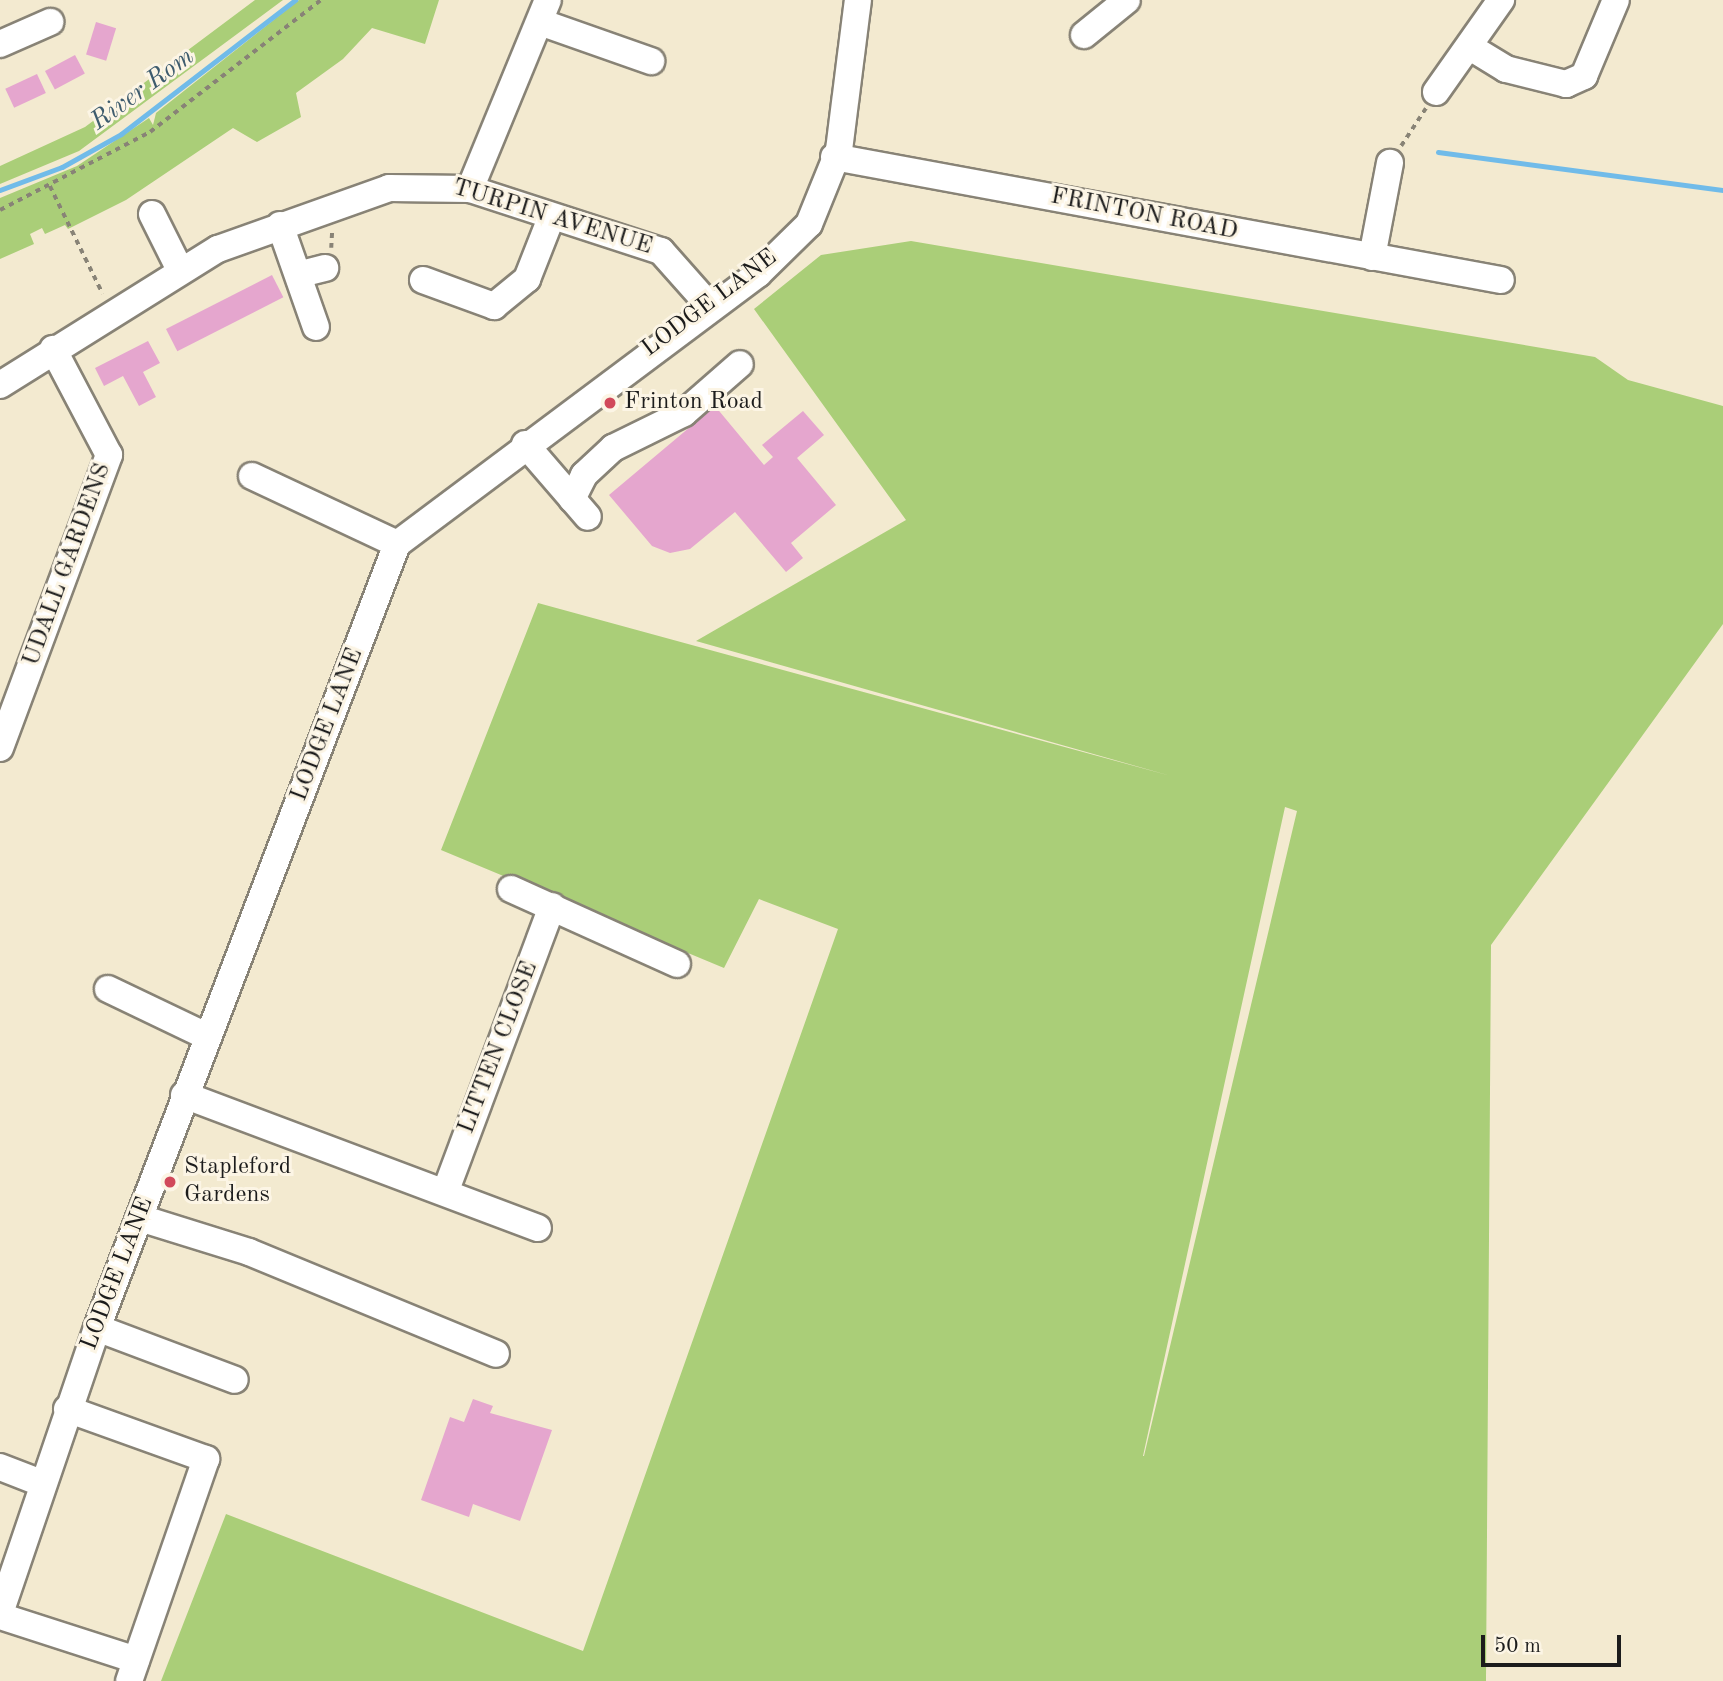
<!DOCTYPE html>
<html>
<head>
<meta charset="utf-8">
<style>
	body { margin:0 }
	#map { position:relative; width:1723px; height:1681px; overflow:hidden; background:#f3ead0; font-family:"Old Standard TT",serif }
	div>[style] { position:absolute }
	.green>* { inset:0; background:#aace78 }
	.stream>* { height:5px; margin:-2.5px; padding:0 2.5px; transform-origin:2.5px; border-radius:2.5px; background:#70bbe9 }
	.building>* { inset:0; background:#e5a6ce; transform-origin:0 0 }
	.path>* { height:3.5px; margin-top:-1.75px; transform-origin:0; background:repeating-linear-gradient(90deg,#888376 0 5px,transparent 0 10px) }
	.roads { filter:drop-shadow(2px 0 #888376) drop-shadow(-2px 0 #888376) drop-shadow(0 2px #888376) drop-shadow(0 -2px #888376) }
	.minor>* { height:26px; margin:-13px; padding:0 13px; transform-origin:13px; border-radius:13px; background:#fff }
	.dots>* { width:19px; height:19px; translate:-50% -50%; box-sizing:border-box; border:4px solid #fcf5e5; border-radius:50% }
	span { translate:-50% -50%; white-space:nowrap; text-align:center; line-height:1.15; -webkit-text-stroke:6px #fcf5e5; paint-order:stroke }
	.street-label { font-size:24px; color:#1c1c1c }
	.poi-label { font-size:24px; color:#1c1c1c }
	.left { translate:0 -50%; text-align:left }
	.water-label { font-size:26px; color:#3e5c6e; font-style:italic }
	.scale { position:absolute; left:1481px; top:1635px; width:140px; height:32px; box-sizing:border-box; border:4px solid #1c1c1c; border-top:0; padding-left:9px; font-size:21px; line-height:24px; white-space:nowrap; color:#1c1c1c; -webkit-text-stroke:5px #fcf5e5; paint-order:stroke }
</style>
</head>
<body>
<div id="map">
	<div class="green">
		<div style="clip-path:polygon(255px 0,283px 0,79px 151px,0 184px,0 166px,85px 127px)"></div>
		<div style="clip-path:polygon(299px 0,439px 0,425px 44px,372px 28px,343px 59px,296px 93px,301px 117px,257px 142px,233px 128px,126px 200px,68px 229px,65px 225px,45px 234px,42px 228px,30px 234px,34px 244px,0 259px,0 198px,77px 166px,149px 118px,153px 125px,156px 113px)"></div>
		<div style="clip-path:polygon(evenodd,911px 241px,1595px 357px,1628px 380px,1723px 406px,1723px 624px,1491px 945px,1486px 1681px,161px 1681px,226px 1514px,583px 1651px,838px 929px,759px 899px,724px 968px,441px 850px,538px 603px,1171px 776px,696px 641px,906px 520px,754px 309px,821px 255px,911px 241px,1285px 807px,1297px 811px,1144px 1456px,1143px 1456px,1285px 807px)"></div>
	</div>
	<div class="stream">
		<div style="left:1438px;top:152px;width:288px;rotate:7.6deg"></div>
		<div style="left:0;top:190px;width:66px;rotate:-20.4deg"></div>
		<div style="left:62px;top:167px;width:68px;rotate:-29.2deg"></div>
		<div style="left:121px;top:134px;width:220px;rotate:-37.6deg"></div>
	</div>
	<div class="building">
		<div style="left:96px;top:22px;width:21px;height:34px;rotate:17deg"></div>
		<div style="left:75px;top:55px;width:21px;height:34px;rotate:62deg"></div>
		<div style="left:37px;top:74px;width:21px;height:35px;rotate:65deg"></div>
		<div style="left:272px;top:275px;width:25px;height:119px;rotate:63deg"></div>
		<div style="clip-path:polygon(148px 341px,160px 363px,143px 372px,156px 397px,139px 406px,123px 376px,104px 386px,95px 368px)"></div>
		<div style="clip-path:polygon(715px 406px,764px 465px,773px 457px,762px 445px,803px 411px,824px 435px,797px 458px,836px 505px,791px 543px,803px 558px,786px 572px,735px 512px,690px 549px,670px 553px,652px 546px,609px 495px)"></div>
		<div style="clip-path:polygon(473px 1399px,493px 1406px,490px 1413px,552px 1430px,520px 1521px,473px 1504px,469px 1517px,421px 1500px,450px 1417px,464px 1422px)"></div>
	</div>
	<div class="path">
		<div style="left:1401px;top:146px;width:45px;rotate:-56.7deg"></div>
		<div style="left:50px;top:186px;width:120px;rotate:63.9deg"></div>
		<div style="left:0;top:210px;width:169px;rotate:-27.5deg"></div>
		<div style="left:150px;top:132px;width:216px;rotate:-37.7deg"></div>
		<div style="left:331px;top:248px;width:17px;rotate:-87deg"></div>
	</div>
	<div class="roads">
		<div class="minor">
			<div style="left:540px;top:22px;width:118px;rotate:19.4deg"></div>
			<div style="left:1084px;top:35px;width:55px;rotate:-39.1deg"></div>
			<div style="left:0;top:44px;width:55px;rotate:-23.7deg"></div>
			<div style="left:1470px;top:47px;width:42px;rotate:31.4deg"></div>
			<div style="left:1506px;top:69px;width:62px;rotate:14deg"></div>
			<div style="left:1566px;top:84px;width:20px;rotate:-24deg"></div>
			<div style="left:1584px;top:76px;width:82px;rotate:-67.2deg"></div>
			<div style="left:1436px;top:92px;width:113px;rotate:-54.8deg"></div>
			<div style="left:834px;top:157px;width:678px;rotate:10.45deg"></div>
			<div style="left:470px;top:189px;width:204px;rotate:-67.6deg"></div>
			<div style="left:152px;top:214px;width:63px;rotate:63.4deg"></div>
			<div style="left:280px;top:225px;width:108px;rotate:70.6deg"></div>
			<div style="left:1372px;top:257px;width:96px;rotate:-79.2deg"></div>
			<div style="left:301px;top:274px;width:25px;rotate:-14deg"></div>
			<div style="left:423px;top:280px;width:76px;rotate:20.1deg"></div>
			<div style="left:494px;top:306px;width:43px;rotate:-39.3deg"></div>
			<div style="left:527px;top:279px;width:66px;rotate:-68.5deg"></div>
			<div style="left:0;top:385px;width:257px;rotate:-32deg"></div>
			<div style="left:218px;top:249px;width:182px;rotate:-19.6deg"></div>
			<div style="left:389px;top:188px;width:81px;rotate:0.7deg"></div>
			<div style="left:470px;top:189px;width:201px;rotate:18deg"></div>
			<div style="left:661px;top:251px;width:72px;rotate:48.4deg"></div>
			<div style="left:525px;top:444px;width:96px;rotate:49.2deg"></div>
			<div style="left:252px;top:476px;width:160px;rotate:25.1deg"></div>
			<div style="left:572px;top:499px;width:27px;rotate:-63deg"></div>
			<div style="left:584px;top:475px;width:40px;rotate:-43deg"></div>
			<div style="left:613px;top:448px;width:79px;rotate:-26.2deg"></div>
			<div style="left:684px;top:413px;width:74px;rotate:-41.2deg"></div>
			<div style="left:0;top:748px;width:313px;rotate:-69.6deg"></div>
			<div style="left:109px;top:455px;width:120px;rotate:-117.8deg"></div>
			<div style="left:511px;top:889px;width:182px;rotate:24.3deg"></div>
			<div style="left:108px;top:989px;width:111px;rotate:25.6deg"></div>
			<div style="left:184px;top:1095px;width:378px;rotate:20.6deg"></div>
			<div style="left:446px;top:1190px;width:303px;rotate:-69.5deg"></div>
			<div style="left:140px;top:1218px;width:114px;rotate:17.3deg"></div>
			<div style="left:249px;top:1252px;width:267px;rotate:22.4deg"></div>
			<div style="left:97px;top:1328px;width:147px;rotate:20.6deg"></div>
			<div style="left:67px;top:1409px;width:148px;rotate:19.8deg"></div>
			<div style="left:206px;top:1459px;width:235px;rotate:109.1deg"></div>
			<div style="left:0;top:1467px;width:44px;rotate:21.3deg"></div>
			<div style="left:0;top:1613px;width:301px;rotate:-71.2deg"></div>
			<div style="left:97px;top:1328px;width:839px;rotate:-69.06deg"></div>
			<div style="left:397px;top:544px;width:451px;rotate:-36.8deg"></div>
			<div style="left:758px;top:274px;width:71px;rotate:-44.4deg"></div>
			<div style="left:809px;top:224px;width:80px;rotate:-67.9deg"></div>
			<div style="left:839px;top:150px;width:151px;rotate:-82.8deg"></div>
			<div style="left:0;top:1616px;width:143px;rotate:17.9deg"></div>
		</div>
	</div>
	<div class="dots">
		<div style="left:610px;top:403px;background:#d1495b"></div>
		<div style="left:170px;top:1182px;background:#d1495b"></div>
	</div>
	<div class="street-label">
		<span style="left:1144px;top:215px;rotate:11deg">FRINTON ROAD</span>
		<span style="left:552px;top:218px;rotate:17deg">TURPIN AVENUE</span>
		<span style="left:710px;top:304px;rotate:-37deg">LODGE LANE</span>
		<span style="left:68px;top:565px;rotate:-70deg">UDALL GARDENS</span>
		<span style="left:328px;top:725px;rotate:-69deg">LODGE LANE</span>
		<span style="left:499px;top:1048px;rotate:-69deg">LITTEN CLOSE</span>
		<span style="left:118px;top:1274px;rotate:-69deg">LODGE LANE</span>
	</div>
	<div class="poi-label">
		<span class="left" style="left:624px;top:403px">Frinton Road</span>
		<span class="left" style="left:184px;top:1182px">Stapleford<br>Gardens</span>
	</div>
	<div class="water-label">
		<span style="left:143px;top:90px;rotate:-36deg">River Rom</span>
	</div>
	<div class="scale">50 m</div>
</div>
</body>
</html>
